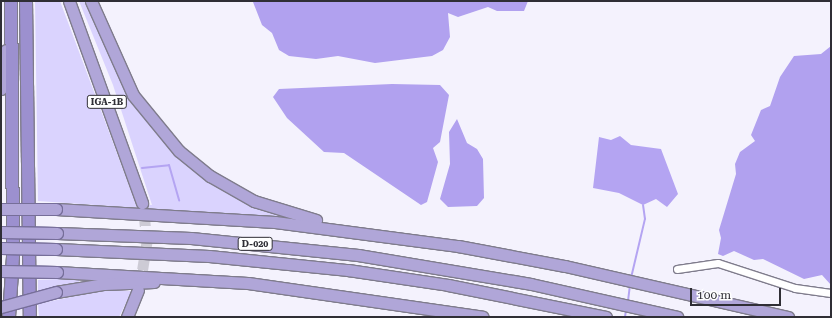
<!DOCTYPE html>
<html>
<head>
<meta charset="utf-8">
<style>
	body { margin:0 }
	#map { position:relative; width:832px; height:318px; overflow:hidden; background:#f4f2fd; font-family:"Roboto Serif",serif }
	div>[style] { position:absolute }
	.green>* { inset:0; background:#dad3fe }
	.forest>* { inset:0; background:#b1a1ef }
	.water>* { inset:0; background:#b4a4f2 }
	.stream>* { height:2px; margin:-1px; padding:0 1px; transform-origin:1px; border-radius:1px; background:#b4a4f2 }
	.trunk-tunnel>* { height:11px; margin-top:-5.5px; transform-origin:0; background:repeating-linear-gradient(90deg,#cdcbd5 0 11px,transparent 0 16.5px) }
	.roads { filter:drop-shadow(1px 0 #7f7c8c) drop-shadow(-1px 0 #7f7c8c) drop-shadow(0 1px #7f7c8c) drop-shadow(0 -1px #7f7c8c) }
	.minor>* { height:7px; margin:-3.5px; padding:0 3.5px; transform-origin:3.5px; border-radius:3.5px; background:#fff }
	.trunk>* { height:11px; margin:-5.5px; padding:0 5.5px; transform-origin:5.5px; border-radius:5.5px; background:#b0a6d8 }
	.motorway>* { height:12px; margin:-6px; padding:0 6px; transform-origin:6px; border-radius:6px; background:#9c90cf }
	.bridges { filter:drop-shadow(1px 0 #766e99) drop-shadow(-1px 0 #766e99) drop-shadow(0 1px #766e99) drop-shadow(0 -1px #766e99) }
	.trunk-bridge>* { height:11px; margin:-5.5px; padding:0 5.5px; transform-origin:5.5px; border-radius:5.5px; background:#b0a6d8 }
	span { translate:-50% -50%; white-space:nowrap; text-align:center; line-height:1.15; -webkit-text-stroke:3px #fff; paint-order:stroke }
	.shield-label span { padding:1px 3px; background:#fff; border:1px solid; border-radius:3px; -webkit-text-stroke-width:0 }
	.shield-label { font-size:9px; color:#2f2e35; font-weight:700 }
	.frame { position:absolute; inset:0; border:2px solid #2f2e35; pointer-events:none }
	.scale { position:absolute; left:690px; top:288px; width:91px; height:18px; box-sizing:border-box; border:2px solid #2f2e35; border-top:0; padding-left:5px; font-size:12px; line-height:14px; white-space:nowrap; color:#2f2e35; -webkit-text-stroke:3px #fff; paint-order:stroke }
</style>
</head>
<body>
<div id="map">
	<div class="green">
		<div style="clip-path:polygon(35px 1px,60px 1px,136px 204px,152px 205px,113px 85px,79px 1px,85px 1px,126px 92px,170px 149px,201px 176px,282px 218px,38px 201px)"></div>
		<div style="clip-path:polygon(79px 278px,79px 284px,38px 291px,38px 280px)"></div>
		<div style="clip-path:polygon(104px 290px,132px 291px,119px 317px,39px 317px,38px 304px)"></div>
	</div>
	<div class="forest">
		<div style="clip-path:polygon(528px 1px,524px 11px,497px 11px,488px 7px,458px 17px,448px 13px,450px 37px,443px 50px,432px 56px,375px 63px,338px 56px,316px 59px,289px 56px,279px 50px,272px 33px,262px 25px,253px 2px)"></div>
		<div style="clip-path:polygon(831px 46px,831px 285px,822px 275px,804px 279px,763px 259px,754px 260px,734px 251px,723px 256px,718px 254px,721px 238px,719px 230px,736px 174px,735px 164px,740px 152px,755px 141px,751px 135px,761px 110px,770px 106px,780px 77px,794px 56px,821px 54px)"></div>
		<div style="clip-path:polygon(392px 84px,440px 85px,449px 95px,440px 142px,433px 148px,438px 162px,427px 202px,421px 205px,344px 153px,324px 152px,287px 118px,273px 97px,279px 89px)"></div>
		<div style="clip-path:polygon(457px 119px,467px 143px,477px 149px,483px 159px,484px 198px,477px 206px,448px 207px,440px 199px,450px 164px,449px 132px)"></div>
	</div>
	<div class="water">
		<div style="clip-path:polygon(620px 136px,631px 145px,661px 149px,678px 194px,667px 207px,656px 199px,643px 205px,619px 193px,593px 188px,599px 137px,611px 140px)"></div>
	</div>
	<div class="stream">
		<div style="left:142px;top:168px;width:27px;rotate:-6deg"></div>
		<div style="left:169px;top:165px;width:37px;rotate:74deg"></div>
		<div style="left:631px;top:278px;width:61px;rotate:-76.7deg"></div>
		<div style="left:645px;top:219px;width:14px;rotate:-98deg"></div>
		<div style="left:628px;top:301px;width:17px;rotate:-83deg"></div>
		<div style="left:625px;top:317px;width:7px;rotate:-82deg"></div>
	</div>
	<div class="trunk-tunnel">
		<div style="left:140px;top:286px;width:45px;rotate:-81deg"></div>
		<div style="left:147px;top:242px;width:36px;rotate:-96deg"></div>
	</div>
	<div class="roads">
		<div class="minor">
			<div style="left:677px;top:269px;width:41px;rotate:-8.3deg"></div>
			<div style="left:718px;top:263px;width:81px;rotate:18deg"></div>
			<div style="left:795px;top:288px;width:36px;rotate:8deg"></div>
		</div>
		<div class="trunk">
			<div style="left:69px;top:1px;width:215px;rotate:70.1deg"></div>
			<div style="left:91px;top:1px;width:103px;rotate:65.9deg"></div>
			<div style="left:133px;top:95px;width:72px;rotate:50.6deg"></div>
			<div style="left:179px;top:151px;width:40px;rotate:39deg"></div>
			<div style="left:210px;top:176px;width:51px;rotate:29.6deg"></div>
			<div style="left:254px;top:201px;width:65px;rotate:17deg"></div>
			<div style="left:1px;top:89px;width:39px;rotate:-83deg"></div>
			<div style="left:56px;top:209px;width:219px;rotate:3.4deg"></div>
			<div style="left:275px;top:222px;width:185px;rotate:7.5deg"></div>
			<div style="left:458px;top:246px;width:109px;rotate:10.6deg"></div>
			<div style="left:565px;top:266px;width:229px;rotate:12.9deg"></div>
			<div style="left:57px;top:233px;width:134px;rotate:2.1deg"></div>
			<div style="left:191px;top:238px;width:168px;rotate:5.8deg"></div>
			<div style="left:358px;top:255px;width:175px;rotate:9.5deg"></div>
			<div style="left:531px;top:284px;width:150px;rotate:12.7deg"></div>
			<div style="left:56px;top:249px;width:153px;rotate:2.6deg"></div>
			<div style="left:209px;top:256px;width:140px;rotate:5.8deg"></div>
			<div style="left:348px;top:270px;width:101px;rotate:8.5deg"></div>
			<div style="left:448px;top:285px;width:161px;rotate:11.4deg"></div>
			<div style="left:57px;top:272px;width:191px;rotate:3.3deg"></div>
			<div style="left:248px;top:283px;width:237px;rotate:8.2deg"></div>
			<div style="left:56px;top:292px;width:49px;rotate:-9.5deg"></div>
			<div style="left:104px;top:284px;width:50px;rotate:-2.3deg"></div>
			<div style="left:127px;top:317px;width:29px;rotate:-68deg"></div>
		</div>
		<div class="motorway">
			<div style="left:26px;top:1px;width:316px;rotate:89.3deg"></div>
			<div style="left:9px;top:317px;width:60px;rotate:-86.2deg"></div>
			<div style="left:13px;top:257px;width:256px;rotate:-90.4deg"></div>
		</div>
	</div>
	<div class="bridges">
		<div class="trunk-bridge">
			<div style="left:1px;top:209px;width:55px"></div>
			<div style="left:1px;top:232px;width:56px;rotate:1deg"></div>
			<div style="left:1px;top:248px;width:55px;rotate:1deg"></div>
			<div style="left:1px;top:271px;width:56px;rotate:1deg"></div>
			<div style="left:1px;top:307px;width:57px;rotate:-15.3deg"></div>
		</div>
	</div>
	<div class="shield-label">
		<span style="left:107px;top:102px">IGA-1B</span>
		<span style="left:255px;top:244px">D-020</span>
	</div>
	<div class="frame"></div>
	<div class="scale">100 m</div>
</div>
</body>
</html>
